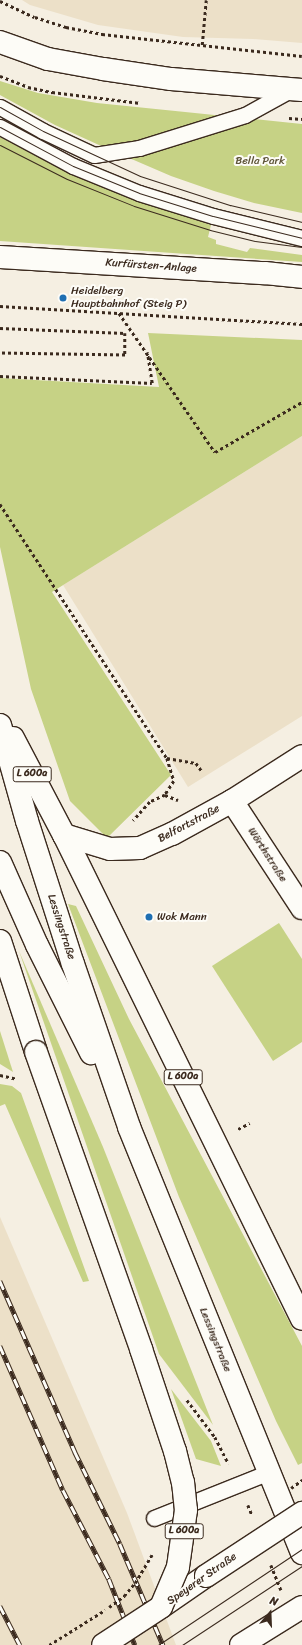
<!DOCTYPE html>
<html>
<head>
<meta charset="utf-8">
<style>
	body { margin:0 }
	#map { position:relative; width:302px; height:1645px; overflow:hidden; background:#f5efe2; font-family:Sriracha,sans-serif }
	div>[style] { position:absolute }
	.built>* { inset:0; background:#ece0c8 }
	.green>* { inset:0; background:#c6d285 }
	.path>* { height:2.5px; margin-top:-1.25px; transform-origin:0; background:repeating-linear-gradient(90deg,#3b2a1e 0 3px,transparent 0 6px) }
	.roads { filter:drop-shadow(1px 0 #3b2a1e) drop-shadow(-1px 0 #3b2a1e) drop-shadow(0 1px #3b2a1e) drop-shadow(0 -1px #3b2a1e) }
	.service>* { height:15px; margin:-7.5px; padding:0 7.5px; transform-origin:7.5px; border-radius:7.5px; background:#fdfcf7 }
	.minor>* { height:22px; margin:-11px; padding:0 11px; transform-origin:11px; border-radius:11px; background:#fdfcf7 }
	.secondary>* { height:22px; margin:-11px; padding:0 11px; transform-origin:11px; border-radius:11px; background:#fdfcf7 }
	.primary>* { height:22px; margin:-11px; padding:0 11px; transform-origin:11px; border-radius:11px; background:#fdfcf7 }
	.tram>* { height:1px; margin:-0.5px; padding:0 0.5px; transform-origin:0.5px; border-radius:0.5px; background:#3b2a1e }
	.rail>* { height:4.5px; margin-top:-2.25px; transform-origin:0; background:repeating-linear-gradient(90deg,#fdfcf7 0 9px,#3b2a1e 0 18px); box-sizing:border-box; border-block:1px solid #3b2a1e }
	.path-bridge>* { height:2.5px; margin-top:-1.25px; transform-origin:0; background:repeating-linear-gradient(90deg,#3b2a1e 0 3px,transparent 0 6px) }
	.bridges { filter:drop-shadow(1px 0 #3b2a1e) drop-shadow(-1px 0 #3b2a1e) drop-shadow(0 1px #3b2a1e) drop-shadow(0 -1px #3b2a1e) }
	.primary-bridge>* { height:22px; margin:-11px; padding:0 11px; transform-origin:11px; border-radius:11px; background:#fdfcf7 }
	.dots>* { width:11px; height:11px; translate:-50% -50%; box-sizing:border-box; border:2px solid #fdfcf7; border-radius:50% }
	span { translate:-50% -50%; white-space:nowrap; text-align:center; line-height:1.15; -webkit-text-stroke:4px #fdfcf7; paint-order:stroke }
	.shield-label span { padding:1px 3px; background:#fdfcf7; border:1px solid; border-radius:3px; -webkit-text-stroke-width:0 }
	.shield-label { font-size:10px; color:#3b2a1e; font-weight:700 }
	.park-label { font-size:11px; color:#5e5438 }
	.street-label { font-size:11px; color:#3b2a1e }
	.poi-label { font-size:11px; color:#3b2a1e }
	.left { translate:0 -50%; text-align:left }
	.north { position:absolute; left:250px; top:1593px; width:40px; height:40px; -webkit-text-stroke:3px #fdfcf7; paint-order:stroke; rotate:19deg; font-size:11px; font-weight:700; line-height:16px; text-align:center; color:#3b2a1e }
	.north::after { content:''; display:block; margin:auto; width:14px; height:18px; background:#3b2a1e; clip-path:polygon(50% 0,100% 100%,50% 72%,0 100%) }
</style>
</head>
<body>
<div id="map">
	<div class="built">
		<div style="clip-path:polygon(22px 0,302px 0,302px 43px,253px 39px,183px 37px,98px 25px,30px 5px)"></div>
		<div style="clip-path:polygon(302px 436px,302px 716px,188px 787px,63px 585px)"></div>
		<div style="clip-path:polygon(0 1217px,127px 1513px,176px 1645px,0 1645px)"></div>
	</div>
	<div class="green">
		<div style="clip-path:polygon(0 81px,38px 93px,97px 103px,302px 124px,302px 213px,254px 203px,214px 191px,171px 176px,99px 145px,55px 125px,0 95px)"></div>
		<div style="clip-path:polygon(0 137px,59px 168px,117px 193px,211px 225px,208px 237px,216px 240px,216px 244px,247px 252px,250px 248px,302px 255px,302px 262px,0 241px)"></div>
		<div style="clip-path:polygon(148px 333px,302px 340px,302px 436px,52px 592px,171px 775px,107px 838px,70px 801px,31px 689px,0 547px,0 378px,159px 387px)"></div>
		<div style="clip-path:polygon(68px 904px,76px 906px,129px 1019px,302px 1346px,302px 1463px,298px 1465px,276px 1421px,179px 1197px)"></div>
		<div style="clip-path:polygon(279px 923px,302px 959px,302px 1042px,273px 1061px,212px 966px)"></div>
		<div style="clip-path:polygon(19px 951px,103px 1147px,213px 1425px,159px 1354px)"></div>
		<div style="clip-path:polygon(0 1031px,13px 1072px,0 1064px)"></div>
		<div style="clip-path:polygon(0 1084px,12px 1086px,21px 1093px,89px 1281px,83px 1282px,5px 1104px,0 1106px)"></div>
		<div style="clip-path:polygon(171px 1389px,211px 1441px,221px 1466px,196px 1459px)"></div>
	</div>
	<div class="path">
		<div style="left:0;top:1px;width:38px;rotate:25deg"></div>
		<div style="left:35px;top:17px;width:33px;rotate:18deg"></div>
		<div style="left:66px;top:27px;width:37px;rotate:11deg"></div>
		<div style="left:102px;top:34px;width:201px;rotate:6.3deg"></div>
		<div style="left:202px;top:45px;width:45px;rotate:-84.9deg"></div>
		<div style="left:0;top:76px;width:30px;rotate:21deg"></div>
		<div style="left:28px;top:87px;width:25px;rotate:12deg"></div>
		<div style="left:52px;top:92px;width:89px;rotate:7.1deg"></div>
		<div style="left:289px;top:118px;width:13px;rotate:4deg"></div>
		<div style="left:0;top:306px;width:303px;rotate:3.4deg"></div>
		<div style="left:119px;top:313px;width:169px;rotate:55.4deg"></div>
		<div style="left:215px;top:452px;width:100px;rotate:-29.9deg"></div>
		<div style="left:0;top:328px;width:125px;rotate:2.3deg"></div>
		<div style="left:125px;top:333px;width:22px;rotate:90deg"></div>
		<div style="left:125px;top:355px;width:125px;rotate:-179.1deg"></div>
		<div style="left:0;top:376px;width:152px;rotate:2.6deg"></div>
		<div style="left:152px;top:383px;width:31px;rotate:-99deg"></div>
		<div style="left:0;top:504px;width:304px;rotate:56.7deg"></div>
		<div style="left:167px;top:758px;width:24px;rotate:73deg"></div>
		<div style="left:174px;top:781px;width:17px;rotate:123deg"></div>
		<div style="left:165px;top:795px;width:17px;rotate:155deg"></div>
		<div style="left:150px;top:802px;width:25px;rotate:132deg"></div>
		<div style="left:167px;top:758px;width:29px;rotate:10deg"></div>
		<div style="left:196px;top:763px;width:9px;rotate:54deg"></div>
		<div style="left:165px;top:795px;width:14px;rotate:21deg"></div>
		<div style="left:0;top:1075px;width:17px;rotate:13deg"></div>
		<div style="left:238px;top:1129px;width:13px;rotate:-27deg"></div>
		<div style="left:187px;top:1400px;width:46px;rotate:52.9deg"></div>
		<div style="left:215px;top:1437px;width:30px;rotate:63deg"></div>
		<div style="left:248px;top:1505px;width:11px;rotate:68deg"></div>
		<div style="left:271px;top:1565px;width:27px;rotate:68deg"></div>
	</div>
	<div class="roads">
		<div class="service">
			<div style="left:0;top:107px;width:49px;rotate:29.2deg"></div>
			<div style="left:43px;top:131px;width:56px;rotate:25.2deg"></div>
			<div style="left:94px;top:155px;width:46px;rotate:-8.8deg"></div>
			<div style="left:139px;top:148px;width:111px;rotate:-17.3deg"></div>
			<div style="left:245px;top:115px;width:54px;rotate:-29deg"></div>
			<div style="left:0;top:127px;width:83px;rotate:28.1deg"></div>
			<div style="left:73px;top:166px;width:71px;rotate:22.2deg"></div>
			<div style="left:139px;top:193px;width:77px;rotate:17.3deg"></div>
			<div style="left:213px;top:216px;width:92px;rotate:13.9deg"></div>
			<div style="left:154px;top:1518px;width:124px;rotate:-21.8deg"></div>
		</div>
		<div class="minor">
			<div style="left:232px;top:801px;width:128px;rotate:56.8deg"></div>
			<div style="left:64px;top:835px;width:48px;rotate:16.9deg"></div>
			<div style="left:110px;top:849px;width:30px;rotate:-2deg"></div>
			<div style="left:140px;top:848px;width:35px;rotate:-24deg"></div>
			<div style="left:172px;top:834px;width:68px;rotate:-28.8deg"></div>
			<div style="left:232px;top:801px;width:83px;rotate:-32.7deg"></div>
		</div>
		<div class="secondary">
			<div style="left:0;top:42px;width:51px;rotate:19.5deg"></div>
			<div style="left:48px;top:59px;width:56px;rotate:10.3deg"></div>
			<div style="left:103px;top:69px;width:69px;rotate:8.4deg"></div>
			<div style="left:171px;top:79px;width:131px;rotate:4.8deg"></div>
			<div style="left:0;top:257px;width:265px;rotate:3.5deg"></div>
			<div style="left:265px;top:273px;width:37px;rotate:6deg"></div>
		</div>
		<div class="primary">
			<div style="left:0;top:725px;width:100px;rotate:74.3deg"></div>
			<div style="left:27px;top:821px;width:150px;rotate:72.2deg"></div>
			<div style="left:73px;top:964px;width:172px;rotate:71deg"></div>
			<div style="left:129px;top:1127px;width:460px;rotate:67.9deg"></div>
			<div style="left:13px;top:738px;width:110px;rotate:62.3deg"></div>
			<div style="left:64px;top:835px;width:539px;rotate:63.82deg"></div>
			<div style="left:0;top:862px;width:91px;rotate:66deg"></div>
			<div style="left:37px;top:945px;width:121px;rotate:63.4deg"></div>
			<div style="left:0;top:941px;width:117px;rotate:72deg"></div>
			<div style="left:161px;top:1607px;width:55px;rotate:-34.6deg"></div>
		</div>
	</div>
	<div class="tram">
		<div style="left:0;top:107px;width:49px;rotate:29.2deg"></div>
		<div style="left:43px;top:131px;width:107px;rotate:24.9deg"></div>
		<div style="left:140px;top:176px;width:95px;rotate:17.9deg"></div>
		<div style="left:230px;top:205px;width:74px;rotate:13.3deg"></div>
		<div style="left:0;top:127px;width:83px;rotate:28.1deg"></div>
		<div style="left:73px;top:166px;width:71px;rotate:22.2deg"></div>
		<div style="left:139px;top:193px;width:77px;rotate:17.3deg"></div>
		<div style="left:213px;top:216px;width:92px;rotate:13.9deg"></div>
		<div style="left:0;top:145px;width:75px;rotate:26.9deg"></div>
		<div style="left:67px;top:179px;width:72px;rotate:21.9deg"></div>
		<div style="left:134px;top:206px;width:80px;rotate:17.5deg"></div>
		<div style="left:210px;top:230px;width:46px;rotate:13.7deg"></div>
		<div style="left:255px;top:241px;width:47px;rotate:7.3deg"></div>
		<div style="left:158px;top:1645px;width:173px;rotate:-33.7deg"></div>
		<div style="left:182px;top:1645px;width:144px;rotate:-33.4deg"></div>
	</div>
	<div class="rail">
		<div style="left:0;top:1281px;width:187px;rotate:66.3deg"></div>
		<div style="left:75px;top:1452px;width:102px;rotate:63.9deg"></div>
		<div style="left:120px;top:1544px;width:110px;rotate:66.9deg"></div>
		<div style="left:0;top:1346px;width:157px;rotate:66.4deg"></div>
		<div style="left:63px;top:1490px;width:100px;rotate:62.7deg"></div>
		<div style="left:109px;top:1579px;width:71px;rotate:68.5deg"></div>
		<div style="left:0;top:1606px;width:44px;rotate:62.9deg"></div>
	</div>
	<div class="path-bridge">
		<div style="left:291px;top:1488px;width:14px;rotate:-36deg"></div>
		<div style="left:109px;top:1607px;width:19px;rotate:-36deg"></div>
		<div style="left:124px;top:1596px;width:17px;rotate:-50deg"></div>
		<div style="left:135px;top:1583px;width:33px;rotate:-59deg"></div>
		<div style="left:49px;top:1645px;width:66px;rotate:-32deg"></div>
	</div>
	<div class="bridges">
		<div class="primary-bridge">
			<div style="left:36px;top:1052px;width:315px;rotate:70.5deg"></div>
			<div style="left:141px;top:1349px;width:108px;rotate:71.6deg"></div>
			<div style="left:175px;top:1451px;width:32px;rotate:76deg"></div>
			<div style="left:183px;top:1482px;width:28px;rotate:84deg"></div>
			<div style="left:186px;top:1510px;width:58px;rotate:98deg"></div>
			<div style="left:178px;top:1567px;width:43px;rotate:113deg"></div>
			<div style="left:161px;top:1607px;width:69px;rotate:146.8deg"></div>
			<div style="left:206px;top:1576px;width:115px;rotate:-33.3deg"></div>
			<div style="left:241px;top:1645px;width:72px;rotate:-31.9deg"></div>
		</div>
	</div>
	<div class="dots">
		<div style="left:63px;top:298px;background:#1f6fb2"></div>
		<div style="left:149px;top:917px;background:#1f6fb2"></div>
	</div>
	<div class="shield-label">
		<span style="left:32px;top:774px">L 600a</span>
		<span style="left:183px;top:1077px">L 600a</span>
		<span style="left:184px;top:1531px">L 600a</span>
	</div>
	<div class="park-label">
		<span style="left:260px;top:161px">Bella Park</span>
	</div>
	<div class="street-label">
		<span style="left:151px;top:266px;rotate:4deg">Kurfürsten-Anlage</span>
		<span style="left:189px;top:824px;rotate:-28deg">Belfortstraße</span>
		<span style="left:267px;top:855px;rotate:57deg">Wörthstraße</span>
		<span style="left:61px;top:927px;rotate:72deg">Lessingstraße</span>
		<span style="left:215px;top:1340px;rotate:68deg">Lessingstraße</span>
		<span style="left:202px;top:1579px;rotate:-35deg">Speyerer Straße</span>
	</div>
	<div class="poi-label">
		<span class="left" style="left:71px;top:298px">Heidelberg<br>Hauptbahnhof (Steig P)</span>
		<span class="left" style="left:157px;top:917px">Wok Mann</span>
	</div>
	<div class="north">N</div>
</div>
</body>
</html>
